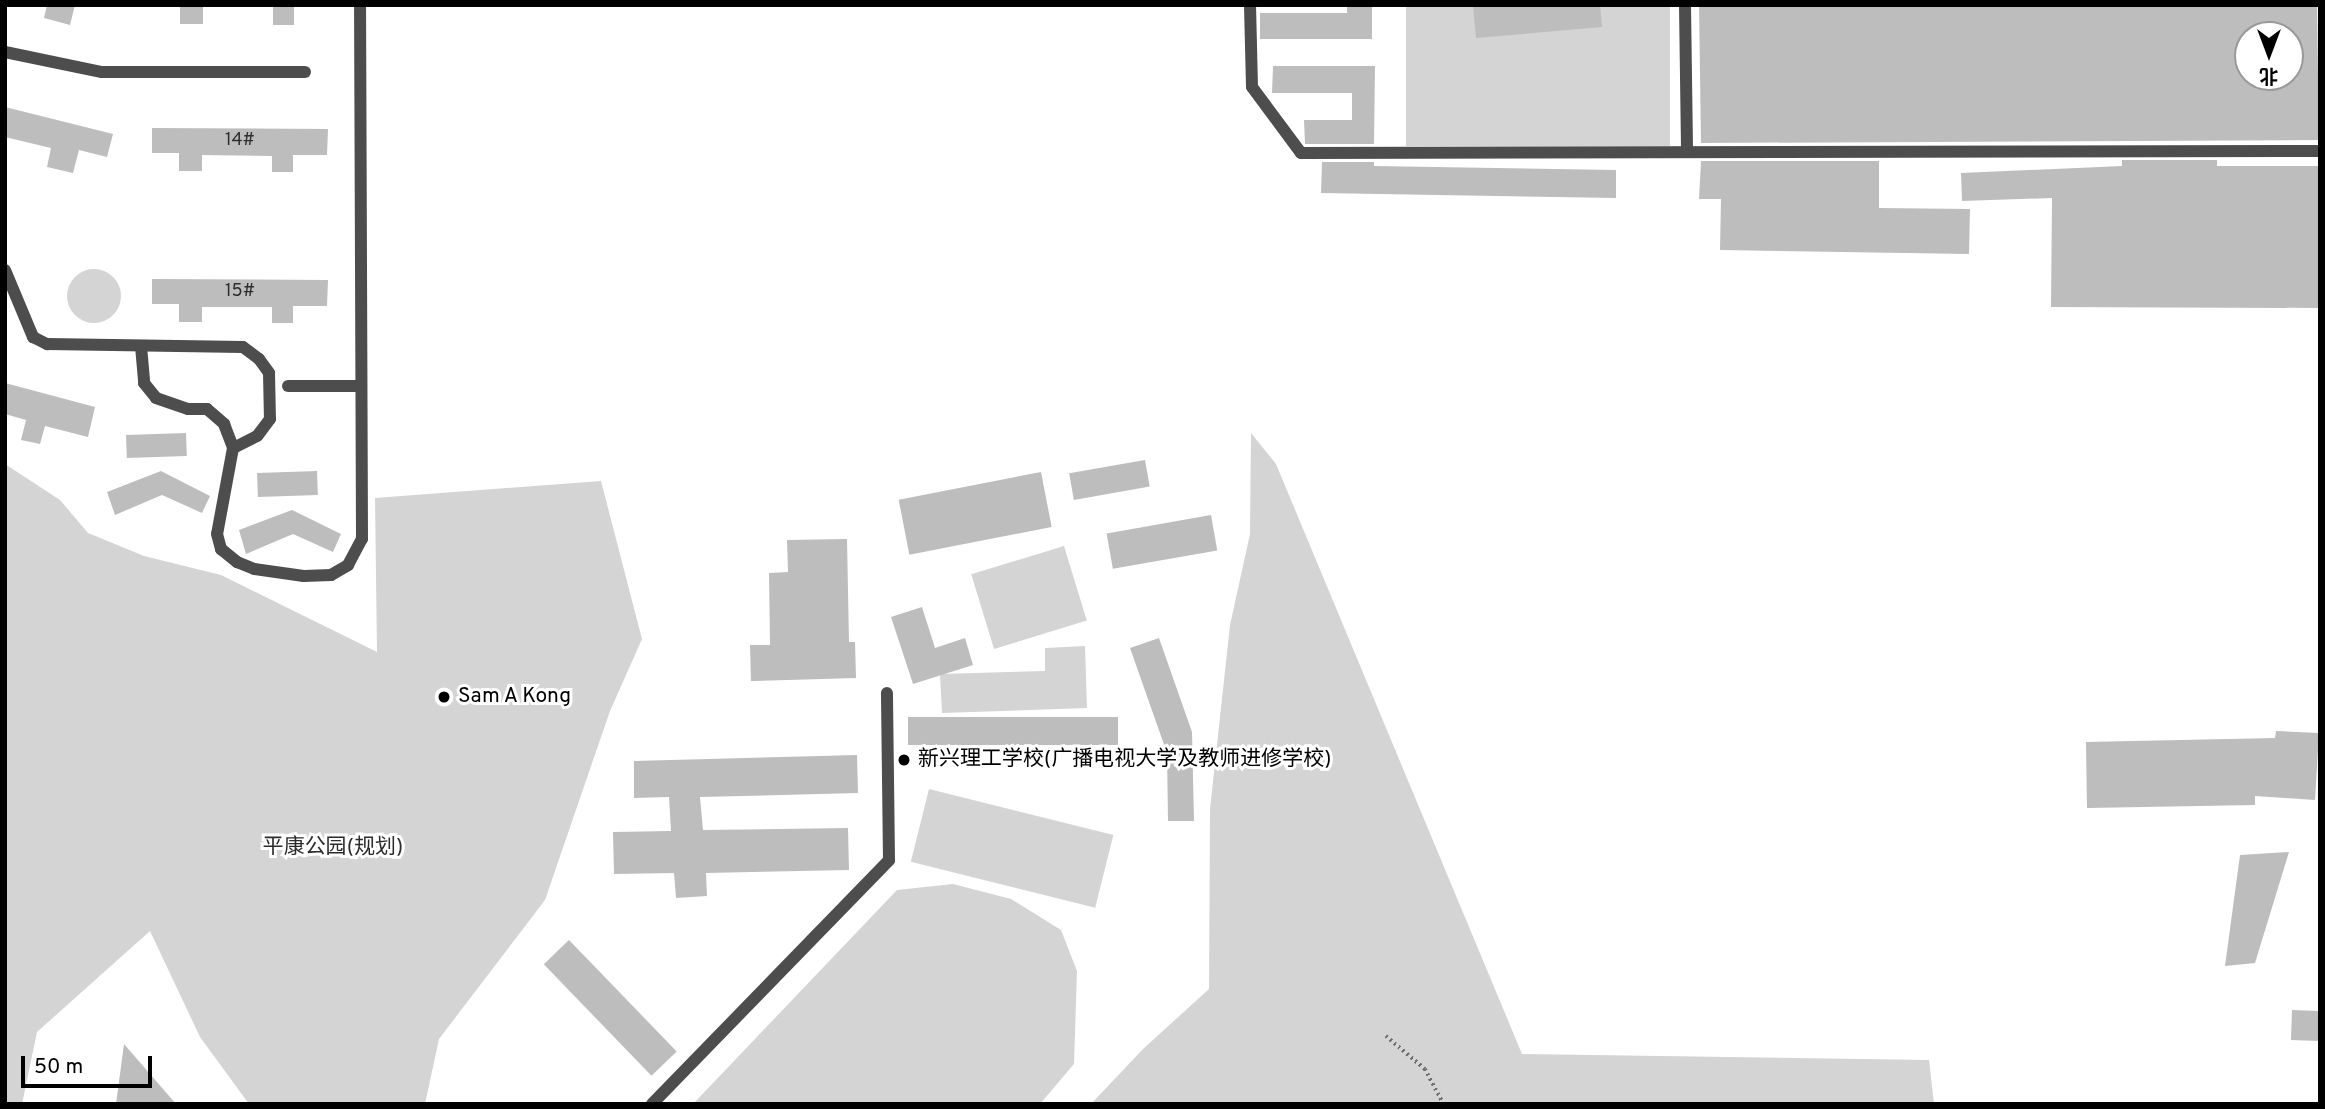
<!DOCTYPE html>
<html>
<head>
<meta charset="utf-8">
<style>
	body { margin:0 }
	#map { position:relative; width:2325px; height:1109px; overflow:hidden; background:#fff; font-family:Overpass,"Noto Sans SC",sans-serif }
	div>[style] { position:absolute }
	.green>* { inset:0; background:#d4d4d4; transform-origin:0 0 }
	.round { border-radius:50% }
	.building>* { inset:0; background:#bdbdbd; transform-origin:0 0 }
	.path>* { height:3.5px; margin-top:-1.75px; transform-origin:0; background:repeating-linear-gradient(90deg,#6f6f6f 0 2px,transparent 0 5.5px) }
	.minor>* { height:12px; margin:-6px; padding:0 6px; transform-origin:6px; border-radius:6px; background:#4d4d4d }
	.dots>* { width:19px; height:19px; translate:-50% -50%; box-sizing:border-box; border:4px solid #fff; border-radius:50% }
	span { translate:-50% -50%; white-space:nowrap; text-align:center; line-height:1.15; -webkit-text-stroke:6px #fff; paint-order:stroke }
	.number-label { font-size:18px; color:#2f2f2f }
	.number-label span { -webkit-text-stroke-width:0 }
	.poi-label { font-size:21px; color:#000 }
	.left { translate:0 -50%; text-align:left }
	.park-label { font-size:21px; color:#2b2b2b }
	.frame { position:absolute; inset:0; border:7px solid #000; pointer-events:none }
	.north { position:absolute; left:2234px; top:21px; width:70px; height:70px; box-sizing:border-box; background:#fff; border:2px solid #999; border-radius:50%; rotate:180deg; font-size:19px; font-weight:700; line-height:28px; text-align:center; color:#000 }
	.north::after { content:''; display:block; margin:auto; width:24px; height:32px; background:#000; clip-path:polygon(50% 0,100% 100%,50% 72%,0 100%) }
	.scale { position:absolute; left:21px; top:1056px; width:131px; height:32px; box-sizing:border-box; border:4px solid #000; border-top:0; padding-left:9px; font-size:21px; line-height:24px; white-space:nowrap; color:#000; -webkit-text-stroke:5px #fff; paint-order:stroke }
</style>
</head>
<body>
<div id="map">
	<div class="green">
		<div style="left:1406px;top:5px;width:264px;height:141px"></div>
		<div class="round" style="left:67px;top:269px;width:54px;height:54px"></div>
		<div style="clip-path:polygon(1251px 433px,1276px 464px,1522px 1054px,1929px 1060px,1934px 1104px,1091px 1104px,1143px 1049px,1209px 989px,1210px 809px,1230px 625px,1250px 534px)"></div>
		<div style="clip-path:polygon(5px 464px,60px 500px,88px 533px,144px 556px,221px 575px,377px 652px,375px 498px,601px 481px,642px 639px,610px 711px,545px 900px,439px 1039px,425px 1104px,249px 1104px,200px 1037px,150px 931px,37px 1032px,22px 1104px,5px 1104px)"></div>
		<div style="left:1064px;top:546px;width:78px;height:97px;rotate:73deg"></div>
		<div style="clip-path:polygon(1085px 646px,1087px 708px,942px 713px,940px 674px,1045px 671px,1045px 648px)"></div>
		<div style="left:929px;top:789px;width:190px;height:75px;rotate:14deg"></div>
		<div style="clip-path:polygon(953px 884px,1011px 899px,1061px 930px,1077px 971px,1074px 1064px,1040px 1104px,693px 1104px,897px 890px)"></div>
	</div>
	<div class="building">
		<div style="clip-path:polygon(47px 5px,75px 5px,70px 25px,44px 18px)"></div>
		<div style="left:180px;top:5px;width:23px;height:19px"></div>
		<div style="left:273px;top:5px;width:21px;height:20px"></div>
		<div style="clip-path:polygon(1347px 5px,1372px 5px,1372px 39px,1260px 39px,1260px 13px,1347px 13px)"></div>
		<div style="clip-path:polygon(1473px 5px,1600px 5px,1602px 27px,1476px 38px)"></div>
		<div style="clip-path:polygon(evenodd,1699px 5px,2317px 5px,2319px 140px,1701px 143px,1699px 5px,2248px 35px,2290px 35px,2290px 77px,2248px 77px,2248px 35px)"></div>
		<div style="clip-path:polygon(1273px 66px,1375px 66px,1374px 144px,1305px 144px,1304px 120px,1352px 120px,1352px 93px,1272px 93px)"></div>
		<div style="clip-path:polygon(5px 107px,113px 134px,107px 157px,79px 150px,73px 173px,47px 167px,51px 148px,5px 137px)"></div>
		<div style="clip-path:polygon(152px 128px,328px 129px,327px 155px,293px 155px,293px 172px,272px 172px,272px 156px,202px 155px,202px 171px,179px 171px,179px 153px,152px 153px)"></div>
		<div style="clip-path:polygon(2122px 160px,2217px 160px,2217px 166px,2320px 166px,2320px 308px,2051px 307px,2052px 198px,1962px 201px,1961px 173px,2122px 166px)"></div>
		<div style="clip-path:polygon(1701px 161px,1879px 161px,1879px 208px,1970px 209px,1969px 254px,1720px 250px,1721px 199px,1699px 199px)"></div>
		<div style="clip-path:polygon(1322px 162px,1374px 162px,1374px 166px,1616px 170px,1616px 198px,1321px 193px)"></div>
		<div style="clip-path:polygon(152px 279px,328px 280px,327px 306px,293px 306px,293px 323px,272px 323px,272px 307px,202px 307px,202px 322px,179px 322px,179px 304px,152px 304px)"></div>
		<div style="clip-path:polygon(5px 383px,95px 407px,88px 437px,45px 426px,40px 444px,21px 440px,26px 420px,5px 414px)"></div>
		<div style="left:186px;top:433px;width:23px;height:60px;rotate:88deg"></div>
		<div style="left:1145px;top:460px;width:27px;height:77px;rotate:80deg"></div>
		<div style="clip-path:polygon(161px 471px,210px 496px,202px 513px,162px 495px,115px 515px,107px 492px)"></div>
		<div style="left:317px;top:471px;width:24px;height:60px;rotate:88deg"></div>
		<div style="left:1041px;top:472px;width:56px;height:145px;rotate:79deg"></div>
		<div style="clip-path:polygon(292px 510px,341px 534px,333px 552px,293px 534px,246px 554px,239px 530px)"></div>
		<div style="left:1211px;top:515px;width:36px;height:106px;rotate:80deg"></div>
		<div style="clip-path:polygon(847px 539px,849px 642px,855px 642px,856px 678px,751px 681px,750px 645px,770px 645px,769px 573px,788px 572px,787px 540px)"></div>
		<div style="clip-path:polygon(922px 607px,935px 648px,965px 638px,973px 665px,913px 684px,891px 617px)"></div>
		<div style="clip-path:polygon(1159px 638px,1192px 732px,1194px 821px,1168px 821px,1167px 753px,1130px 648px)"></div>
		<div style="left:1118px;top:717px;width:28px;height:210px;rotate:90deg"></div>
		<div style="clip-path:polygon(2276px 731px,2319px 733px,2315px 800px,2255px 796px,2255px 805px,2087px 808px,2086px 742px,2275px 738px)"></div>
		<div style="clip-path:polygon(857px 755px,858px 793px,700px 797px,703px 830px,848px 828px,849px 870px,706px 873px,707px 896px,676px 898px,674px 873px,614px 874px,613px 832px,671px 831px,669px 797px,634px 798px,634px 761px)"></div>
		<div style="clip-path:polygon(2289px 852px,2255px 963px,2225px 966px,2240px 855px)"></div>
		<div style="left:569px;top:940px;width:155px;height:35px;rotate:46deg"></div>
		<div style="left:2292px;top:1010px;width:28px;height:30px;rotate:2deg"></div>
		<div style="clip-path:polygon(124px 1044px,176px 1104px,116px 1104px)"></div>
	</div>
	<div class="path">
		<div style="left:1386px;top:1036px;width:51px;rotate:40.2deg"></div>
		<div style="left:1425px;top:1069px;width:40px;rotate:62deg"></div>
	</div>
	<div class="minor">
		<div style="left:1250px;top:5px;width:82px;rotate:88.6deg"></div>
		<div style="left:1252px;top:87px;width:82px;rotate:53.4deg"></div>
		<div style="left:1301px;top:153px;width:1019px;rotate:-0.11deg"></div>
		<div style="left:1685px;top:5px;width:147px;rotate:89.2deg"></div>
		<div style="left:5px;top:52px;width:99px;rotate:11.7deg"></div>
		<div style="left:102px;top:72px;width:203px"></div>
		<div style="left:5px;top:270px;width:73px;rotate:67.3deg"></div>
		<div style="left:33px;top:337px;width:16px;rotate:27deg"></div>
		<div style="left:47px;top:344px;width:196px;rotate:0.9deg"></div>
		<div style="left:243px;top:347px;width:20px;rotate:37deg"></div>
		<div style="left:259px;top:359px;width:17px;rotate:54deg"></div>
		<div style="left:269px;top:373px;width:46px;rotate:88.8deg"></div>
		<div style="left:270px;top:419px;width:21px;rotate:127deg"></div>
		<div style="left:257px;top:436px;width:27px;rotate:153deg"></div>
		<div style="left:233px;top:448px;width:87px;rotate:100.5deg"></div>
		<div style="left:217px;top:534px;width:16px;rotate:75deg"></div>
		<div style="left:221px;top:549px;width:21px;rotate:39deg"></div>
		<div style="left:237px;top:562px;width:18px;rotate:22deg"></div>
		<div style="left:254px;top:569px;width:50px;rotate:8deg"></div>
		<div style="left:304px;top:576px;width:27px;rotate:-2deg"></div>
		<div style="left:331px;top:575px;width:20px;rotate:-30deg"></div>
		<div style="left:348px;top:565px;width:30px;rotate:-62deg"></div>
		<div style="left:362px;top:539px;width:534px;rotate:-90.21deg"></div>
		<div style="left:141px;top:346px;width:37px;rotate:85deg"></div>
		<div style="left:144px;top:383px;width:19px;rotate:51deg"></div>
		<div style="left:156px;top:398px;width:34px;rotate:19deg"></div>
		<div style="left:188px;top:409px;width:19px"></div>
		<div style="left:207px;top:409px;width:23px;rotate:41deg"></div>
		<div style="left:224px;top:424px;width:26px;rotate:69deg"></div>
		<div style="left:288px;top:386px;width:73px"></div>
		<div style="left:652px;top:1104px;width:340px;rotate:-45.8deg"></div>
		<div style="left:889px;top:860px;width:167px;rotate:-90.7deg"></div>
	</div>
	<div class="dots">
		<div style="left:444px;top:697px;background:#000"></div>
		<div style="left:904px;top:760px;background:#000"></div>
	</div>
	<div class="number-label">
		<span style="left:240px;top:141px">14#</span>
		<span style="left:240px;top:292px">15#</span>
	</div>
	<div class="poi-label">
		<span class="left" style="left:458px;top:697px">Sam A Kong</span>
		<span class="left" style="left:918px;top:760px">新兴理工学校(广播电视大学及教师进修学校)</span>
	</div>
	<div class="park-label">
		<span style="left:333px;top:848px">平康公园(规划)</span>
	</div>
	<div class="frame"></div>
	<div class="north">北</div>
	<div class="scale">50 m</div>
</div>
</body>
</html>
